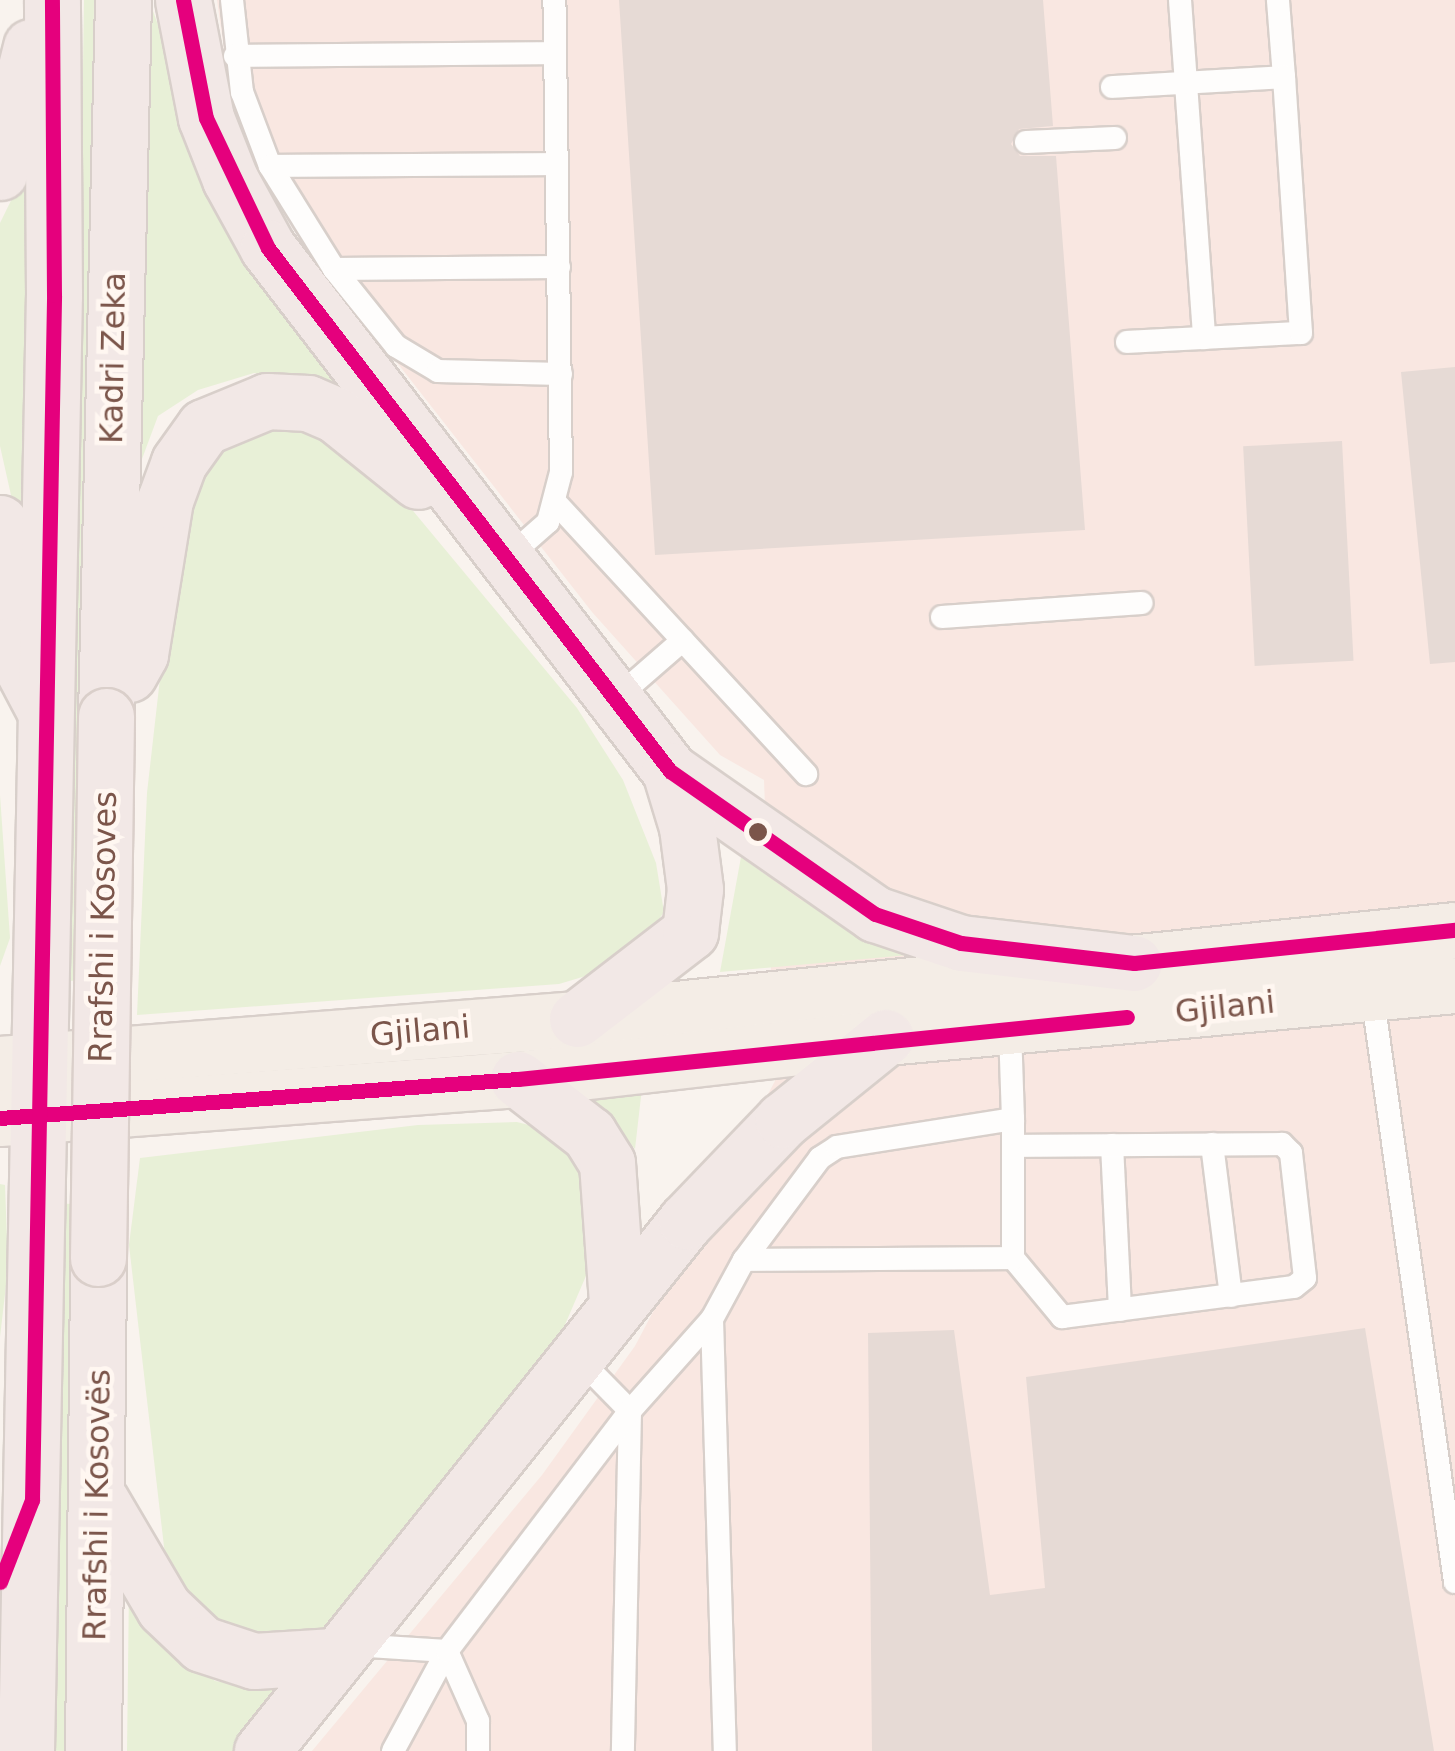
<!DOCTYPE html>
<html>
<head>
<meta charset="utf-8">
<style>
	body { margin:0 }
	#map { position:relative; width:1455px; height:1751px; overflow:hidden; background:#f9f3ee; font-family:"DejaVu Sans",sans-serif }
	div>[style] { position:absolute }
	.commercial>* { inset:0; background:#f9e7e1 }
	.green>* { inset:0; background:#e8f0d7; transform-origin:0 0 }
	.building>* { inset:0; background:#e6dad5; transform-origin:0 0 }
	.roads { filter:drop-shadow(2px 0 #d8cfca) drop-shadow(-2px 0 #d8cfca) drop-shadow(0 2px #d8cfca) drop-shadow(0 -2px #d8cfca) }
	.lane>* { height:22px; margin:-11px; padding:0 11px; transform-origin:11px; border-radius:11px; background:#fefdfc }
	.primary>* { height:55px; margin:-27.5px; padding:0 27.5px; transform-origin:27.5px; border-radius:27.5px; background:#f4ede6 }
	.highway>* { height:55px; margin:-27.5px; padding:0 27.5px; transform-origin:27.5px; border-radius:27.5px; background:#f2e8e6 }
	.bridges { filter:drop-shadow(2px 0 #dacfca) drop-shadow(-2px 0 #dacfca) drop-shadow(0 2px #dacfca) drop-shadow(0 -2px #dacfca) }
	.highway-bridge>* { height:55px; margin:-27.5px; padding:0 27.5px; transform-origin:27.5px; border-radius:27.5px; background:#f2e8e6 }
	.bus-1>* { height:15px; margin:-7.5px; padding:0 7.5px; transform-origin:7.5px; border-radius:7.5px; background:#e5007d }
	.dots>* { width:28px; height:28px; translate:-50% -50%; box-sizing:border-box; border:5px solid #fff7f1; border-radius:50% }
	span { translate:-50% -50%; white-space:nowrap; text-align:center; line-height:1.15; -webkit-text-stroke:9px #fff7f1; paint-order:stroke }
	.street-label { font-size:32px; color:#7b554a }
</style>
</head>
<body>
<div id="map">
	<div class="commercial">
		<div style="clip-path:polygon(217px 0,1455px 0,1455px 1751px,312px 1751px,542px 1475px,635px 1346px,775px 1081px,764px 780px,720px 755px,592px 612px,352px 305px,258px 162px,228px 77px)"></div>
	</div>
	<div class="green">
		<div style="clip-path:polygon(84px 0,94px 0,90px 372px,80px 980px,70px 981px)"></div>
		<div style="clip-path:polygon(149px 0,186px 102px,368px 407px,317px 382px,254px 373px,198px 390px,158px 416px,136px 475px)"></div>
		<div style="clip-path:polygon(31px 160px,28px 571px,0 446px,0 223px)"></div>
		<div style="clip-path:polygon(309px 424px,399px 494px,577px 708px,623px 780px,656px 863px,664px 912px,648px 935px,599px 972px,559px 984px,137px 1015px,147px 793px,173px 564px,196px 471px,238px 429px)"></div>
		<div style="clip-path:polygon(0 795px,10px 938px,0 966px)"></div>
		<div style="clip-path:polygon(741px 857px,801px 900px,941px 952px,720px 972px)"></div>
		<div style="clip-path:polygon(643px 1079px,635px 1149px,609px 1118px,566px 1086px)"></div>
		<div style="clip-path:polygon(517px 1122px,565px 1134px,587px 1162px,598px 1248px,564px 1327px,325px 1629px,299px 1640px,239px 1638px,168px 1581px,129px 1245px,140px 1158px,418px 1125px)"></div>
		<div style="clip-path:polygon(0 1184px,5px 1185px,8px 1268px,0 1337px)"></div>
		<div style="left:78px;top:1204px;width:547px;height:13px;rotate:91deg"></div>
		<div style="clip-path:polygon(129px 1585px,159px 1637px,215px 1681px,255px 1687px,294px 1676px,240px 1751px,127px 1751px)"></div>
	</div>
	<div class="building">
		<div style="clip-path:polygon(619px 0,1043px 0,1053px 126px,1019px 129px,1011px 144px,1020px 156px,1056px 156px,1085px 530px,655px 555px)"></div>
		<div style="clip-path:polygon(1455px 367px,1455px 662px,1430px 664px,1401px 372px)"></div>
		<div style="left:1342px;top:441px;width:220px;height:99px;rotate:87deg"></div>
		<div style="clip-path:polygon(1365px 1328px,1434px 1751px,872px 1751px,868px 1333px,954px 1330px,990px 1595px,1045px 1588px,1026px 1377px)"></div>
	</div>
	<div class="roads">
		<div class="lane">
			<div style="left:232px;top:0;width:93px;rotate:83.8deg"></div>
			<div style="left:242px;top:92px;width:79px;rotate:69.3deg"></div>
			<div style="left:270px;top:166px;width:121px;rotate:58.1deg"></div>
			<div style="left:334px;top:269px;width:99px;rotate:51.2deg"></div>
			<div style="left:396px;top:346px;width:49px;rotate:30.8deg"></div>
			<div style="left:438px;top:371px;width:123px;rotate:1.4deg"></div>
			<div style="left:1180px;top:0;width:339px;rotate:85.9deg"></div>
			<div style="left:235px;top:56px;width:320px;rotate:-0.5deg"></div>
			<div style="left:1112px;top:87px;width:172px;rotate:-3.3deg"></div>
			<div style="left:1284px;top:77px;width:77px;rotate:-94.5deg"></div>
			<div style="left:1026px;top:142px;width:89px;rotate:-2.6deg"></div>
			<div style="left:270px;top:166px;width:286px;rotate:-0.4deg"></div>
			<div style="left:334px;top:269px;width:225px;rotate:-0.5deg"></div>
			<div style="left:1127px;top:342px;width:174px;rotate:-3deg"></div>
			<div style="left:1301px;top:333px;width:257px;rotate:-93.8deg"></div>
			<div style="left:556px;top:503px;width:369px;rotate:47.3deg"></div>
			<div style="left:506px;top:559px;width:56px;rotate:-41.4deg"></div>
			<div style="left:548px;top:522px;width:52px;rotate:-75.4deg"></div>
			<div style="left:561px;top:472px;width:472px;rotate:-90.8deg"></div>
			<div style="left:942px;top:617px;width:200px;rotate:-4deg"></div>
			<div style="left:614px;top:700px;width:91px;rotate:-41deg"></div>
			<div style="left:1372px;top:993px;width:595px;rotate:81.98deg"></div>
			<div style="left:1212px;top:1144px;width:153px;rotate:82.9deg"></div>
			<div style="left:1112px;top:1145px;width:165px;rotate:87.2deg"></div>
			<div style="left:1013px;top:1258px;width:77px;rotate:50.3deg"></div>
			<div style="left:1062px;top:1317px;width:234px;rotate:-7.4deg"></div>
			<div style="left:1294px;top:1287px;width:14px;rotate:-39deg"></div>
			<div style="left:1305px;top:1278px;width:126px;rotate:-96.4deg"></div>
			<div style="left:1291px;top:1153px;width:13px;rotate:-135deg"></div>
			<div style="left:1282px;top:1144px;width:269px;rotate:179.6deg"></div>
			<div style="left:744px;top:1260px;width:127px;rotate:-53.3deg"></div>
			<div style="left:820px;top:1158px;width:20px;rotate:-33deg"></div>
			<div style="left:837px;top:1147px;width:178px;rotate:-9deg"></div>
			<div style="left:1013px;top:1119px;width:91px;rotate:-91.9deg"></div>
			<div style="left:712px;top:1319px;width:432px;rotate:88.3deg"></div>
			<div style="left:577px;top:1357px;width:76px;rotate:45.5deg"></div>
			<div style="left:630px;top:1411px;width:340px;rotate:91.2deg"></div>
			<div style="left:353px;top:1645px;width:94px;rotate:3.7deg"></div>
			<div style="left:447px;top:1651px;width:77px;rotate:66.1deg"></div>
			<div style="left:478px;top:1721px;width:30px;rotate:90deg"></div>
			<div style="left:393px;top:1751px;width:114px;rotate:-61.6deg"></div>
			<div style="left:447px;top:1651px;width:302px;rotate:-52.7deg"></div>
			<div style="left:630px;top:1411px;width:123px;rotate:-48.3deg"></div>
			<div style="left:712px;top:1319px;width:67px;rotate:-61.5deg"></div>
			<div style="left:744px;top:1260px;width:269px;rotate:-0.4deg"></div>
			<div style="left:1013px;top:1258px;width:139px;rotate:-90deg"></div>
		</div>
		<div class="primary">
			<div style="left:0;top:1064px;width:579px;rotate:-4.46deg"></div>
			<div style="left:577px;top:1019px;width:882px;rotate:-5.79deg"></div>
			<div style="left:0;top:1118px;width:519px;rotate:-4.31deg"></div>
			<div style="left:518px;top:1079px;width:370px;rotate:-6.5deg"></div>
			<div style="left:886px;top:1037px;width:571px;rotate:-5.22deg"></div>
		</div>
		<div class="highway">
			<div style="left:183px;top:0;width:120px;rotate:79deg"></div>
			<div style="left:206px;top:118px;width:66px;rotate:68.5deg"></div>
			<div style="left:230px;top:179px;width:79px;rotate:61.2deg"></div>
			<div style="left:268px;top:248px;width:660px;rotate:52.45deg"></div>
			<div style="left:670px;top:771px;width:250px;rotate:34.9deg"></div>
			<div style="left:875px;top:914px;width:91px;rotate:18.6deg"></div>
			<div style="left:961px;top:943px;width:174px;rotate:6.6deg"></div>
			<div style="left:0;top:172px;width:129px;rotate:-76.1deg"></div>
			<div style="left:0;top:523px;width:122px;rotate:85.3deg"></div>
			<div style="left:10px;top:645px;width:75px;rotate:62.1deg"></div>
			<div style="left:129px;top:674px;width:23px;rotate:-61deg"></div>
			<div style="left:140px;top:654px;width:156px;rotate:-80.8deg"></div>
			<div style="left:165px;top:500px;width:40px;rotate:-69.8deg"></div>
			<div style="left:179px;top:462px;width:43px;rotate:-54.5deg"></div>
			<div style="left:204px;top:427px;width:68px;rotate:-22.4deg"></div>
			<div style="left:267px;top:401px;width:41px;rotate:2.8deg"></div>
			<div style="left:308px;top:403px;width:30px;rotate:23deg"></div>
			<div style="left:336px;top:415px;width:105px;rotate:38.8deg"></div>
			<div style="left:106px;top:716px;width:716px;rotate:-88.64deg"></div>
			<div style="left:577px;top:1019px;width:143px;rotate:-37.6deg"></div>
			<div style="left:690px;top:932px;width:43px;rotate:-83.4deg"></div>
			<div style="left:695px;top:889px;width:63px;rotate:-97.4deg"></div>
			<div style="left:687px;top:827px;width:59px;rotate:-106.9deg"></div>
			<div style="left:518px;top:1079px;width:90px;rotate:37.8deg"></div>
			<div style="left:589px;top:1134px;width:34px;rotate:58deg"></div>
			<div style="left:607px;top:1163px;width:139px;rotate:85.9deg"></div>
			<div style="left:101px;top:1501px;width:124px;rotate:59.5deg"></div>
			<div style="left:164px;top:1608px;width:52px;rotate:43.5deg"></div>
			<div style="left:202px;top:1644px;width:55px;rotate:18.1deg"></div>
			<div style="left:254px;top:1661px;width:80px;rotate:-3.6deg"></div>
			<div style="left:26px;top:1751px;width:1456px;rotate:-88.9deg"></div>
			<div style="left:54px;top:295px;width:295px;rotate:-90.4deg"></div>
			<div style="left:93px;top:1751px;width:493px;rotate:-89.4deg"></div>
			<div style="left:262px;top:1751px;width:679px;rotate:-51.34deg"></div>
			<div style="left:686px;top:1221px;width:140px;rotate:-46.2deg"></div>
			<div style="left:783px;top:1120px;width:132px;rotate:-38.9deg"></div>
		</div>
	</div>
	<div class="bridges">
		<div class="highway-bridge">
			<div style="left:98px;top:1258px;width:542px;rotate:-89.15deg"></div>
		</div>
	</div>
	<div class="bus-1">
		<div style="left:183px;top:0;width:120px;rotate:79deg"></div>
		<div style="left:206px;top:118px;width:144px;rotate:64.5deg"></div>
		<div style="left:268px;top:248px;width:660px;rotate:52.45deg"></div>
		<div style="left:670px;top:771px;width:250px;rotate:34.9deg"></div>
		<div style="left:875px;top:914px;width:91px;rotate:18.6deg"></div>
		<div style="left:961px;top:943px;width:174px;rotate:6.6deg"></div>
		<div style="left:1134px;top:963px;width:323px;rotate:-5.9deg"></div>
		<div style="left:0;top:1118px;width:519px;rotate:-4.31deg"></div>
		<div style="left:518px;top:1079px;width:612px;rotate:-5.81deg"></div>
		<div style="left:0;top:1582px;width:88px;rotate:-68.7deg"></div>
		<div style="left:32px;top:1500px;width:1205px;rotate:-88.95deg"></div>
		<div style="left:54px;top:295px;width:295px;rotate:-90.4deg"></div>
	</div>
	<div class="dots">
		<div style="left:758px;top:832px;background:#7b554a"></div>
	</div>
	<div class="street-label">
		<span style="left:113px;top:358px;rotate:-89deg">Kadri Zeka</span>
		<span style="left:103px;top:927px;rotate:-89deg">Rrafshi i Kosoves</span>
		<span style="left:1225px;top:1007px;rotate:-6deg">Gjilani</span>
		<span style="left:420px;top:1031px;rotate:-5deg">Gjilani</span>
		<span style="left:97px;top:1505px;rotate:-89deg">Rrafshi i Kosovës</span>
	</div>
</div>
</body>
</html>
